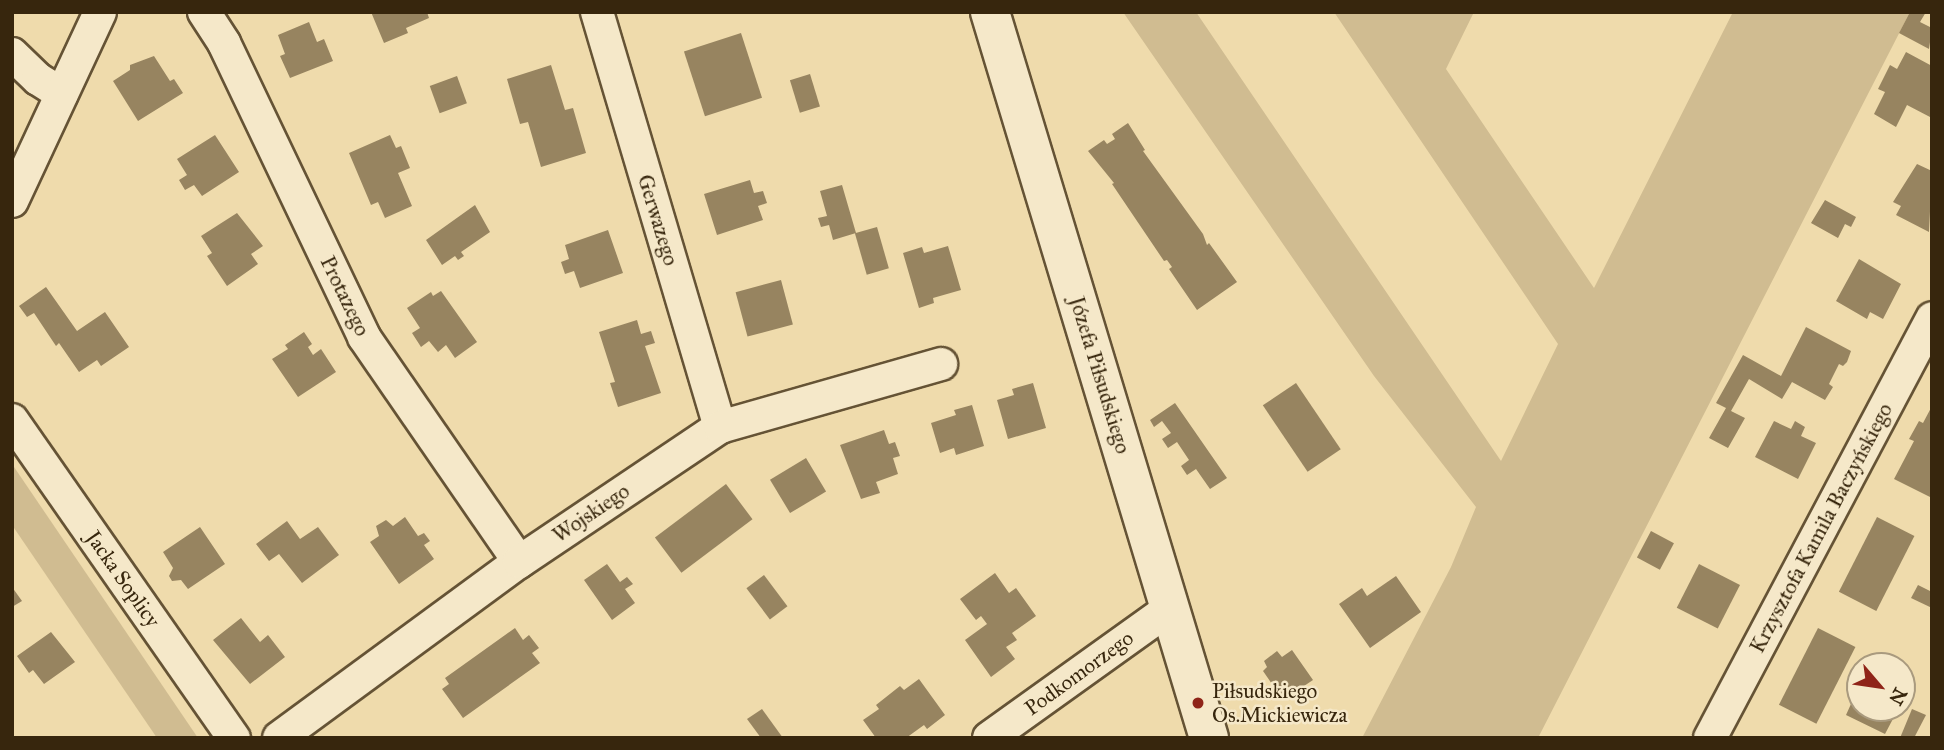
<!DOCTYPE html>
<html>
<head>
<meta charset="utf-8">
<style>
	body { margin:0 }
	#map { position:relative; width:1944px; height:750px; overflow:hidden; background:#efdbac; font-family:"IM FELL Great Primer",serif }
	div>[style] { position:absolute }
	.green>* { inset:0; background:#d0bc91 }
	.building>* { inset:0; background:#978460; transform-origin:0 0 }
	.roads { filter:drop-shadow(2px 0 #655335) drop-shadow(-2px 0 #655335) drop-shadow(0 2px #655335) drop-shadow(0 -2px #655335) }
	.minor>* { height:32px; margin:-16px; padding:0 16px; transform-origin:16px; border-radius:16px; background:#f5e8c9 }
	.tertiary>* { height:38px; margin:-19px; padding:0 19px; transform-origin:19px; border-radius:19px; background:#f5e8c9 }
	.dots>* { width:19px; height:19px; translate:-50% -50%; box-sizing:border-box; border:4px solid #f5e8c9; border-radius:50% }
	span { translate:-50% -50%; white-space:nowrap; text-align:center; line-height:1.15; -webkit-text-stroke:5px #f5e8c9; paint-order:stroke }
	.street-label { font-size:21px; color:#37260d }
	.poi-label { font-size:21px; color:#37260d }
	.left { translate:0 -50%; text-align:left }
	.frame { position:absolute; inset:0; border:14px solid #37260d; pointer-events:none }
	.north { position:absolute; left:1846px; top:652px; width:70px; height:70px; box-sizing:border-box; background:#f5e8c9; border:2px solid #a99a7e; border-radius:50%; rotate:119deg; font-size:19px; font-weight:700; line-height:28px; text-align:center; color:#37260d }
	.north::after { content:''; display:block; margin:auto; width:24px; height:32px; background:#8f2418; clip-path:polygon(50% 0,100% 100%,50% 72%,0 100%) }
</style>
</head>
<body>
<div id="map">
	<div class="green">
		<div style="clip-path:polygon(1123px 12px,1196px 12px,1501px 461px,1558px 344px,1334px 12px,1474px 12px,1446px 69px,1594px 288px,1733px 12px,1910px 12px,1538px 738px,1362px 738px,1451px 567px,1476px 507px,1374px 376px)"></div>
		<div style="clip-path:polygon(12px 464px,198px 738px,157px 738px,12px 525px)"></div>
	</div>
	<div class="building">
		<div style="clip-path:polygon(371px 12px,427px 12px,429px 18px,406px 28px,408px 33px,384px 43px)"></div>
		<div style="clip-path:polygon(1910px 12px,1926px 12px,1920px 22px,1932px 28px,1929px 49px,1899px 33px)"></div>
		<div style="clip-path:polygon(309px 22px,317px 42px,324px 39px,333px 61px,290px 78px,280px 56px,285px 54px,278px 35px)"></div>
		<div style="left:741px;top:33px;width:68px;height:60px;rotate:72deg"></div>
		<div style="clip-path:polygon(1906px 52px,1932px 66px,1932px 114px,1930px 117px,1907px 105px,1896px 127px,1874px 114px,1885px 92px,1878px 89px,1890px 65px,1897px 69px)"></div>
		<div style="clip-path:polygon(154px 56px,170px 81px,174px 79px,183px 93px,138px 121px,113px 81px,130px 70px,130px 65px)"></div>
		<div style="clip-path:polygon(551px 65px,565px 110px,573px 108px,586px 153px,541px 167px,528px 122px,520px 124px,507px 79px)"></div>
		<div style="left:810px;top:74px;width:34px;height:21px;rotate:73deg"></div>
		<div style="left:457px;top:76px;width:29px;height:29px;rotate:70deg"></div>
		<div style="clip-path:polygon(1128px 123px,1145px 150px,1143px 151px,1203px 234px,1207px 245px,1209px 243px,1237px 282px,1197px 310px,1169px 269px,1172px 267px,1167px 260px,1164px 261px,1112px 184px,1114px 183px,1088px 151px,1104px 140px,1107px 144px,1115px 139px,1112px 134px)"></div>
		<div style="clip-path:polygon(215px 135px,239px 172px,202px 196px,194px 185px,185px 190px,179px 180px,187px 175px,177px 159px)"></div>
		<div style="clip-path:polygon(390px 135px,396px 148px,401px 146px,410px 168px,398px 173px,412px 206px,385px 218px,378px 202px,371px 205px,349px 153px)"></div>
		<div style="clip-path:polygon(1917px 164px,1932px 171px,1929px 232px,1896px 215px,1901px 206px,1893px 202px)"></div>
		<div style="clip-path:polygon(750px 180px,754px 193px,763px 191px,767px 203px,758px 206px,763px 220px,717px 235px,704px 194px)"></div>
		<div style="clip-path:polygon(842px 185px,856px 233px,833px 240px,829px 225px,821px 227px,818px 218px,827px 216px,820px 191px)"></div>
		<div style="clip-path:polygon(1825px 200px,1856px 217px,1851px 227px,1845px 224px,1838px 238px,1811px 223px)"></div>
		<div style="clip-path:polygon(475px 205px,490px 232px,461px 252px,464px 256px,458px 260px,455px 256px,442px 265px,426px 240px)"></div>
		<div style="clip-path:polygon(237px 213px,263px 246px,251px 254px,258px 264px,227px 286px,207px 256px,212px 253px,201px 236px)"></div>
		<div style="left:877px;top:227px;width:43px;height:23px;rotate:74deg"></div>
		<div style="clip-path:polygon(608px 230px,623px 273px,580px 288px,574px 271px,565px 274px,561px 262px,569px 259px,565px 245px)"></div>
		<div style="clip-path:polygon(948px 246px,961px 290px,933px 298px,934px 303px,919px 308px,903px 253px,922px 247px,924px 253px)"></div>
		<div style="clip-path:polygon(1859px 259px,1901px 284px,1883px 319px,1870px 312px,1867px 319px,1836px 301px)"></div>
		<div style="left:781px;top:280px;width:46px;height:47px;rotate:75deg"></div>
		<div style="clip-path:polygon(46px 287px,77px 331px,105px 312px,129px 347px,101px 366px,97px 360px,79px 372px,59px 343px,56px 346px,34px 313px,27px 317px,19px 306px)"></div>
		<div style="clip-path:polygon(441px 291px,477px 342px,455px 358px,446px 345px,438px 352px,429px 341px,421px 347px,412px 333px,420px 328px,407px 308px,431px 292px,433px 296px)"></div>
		<div style="clip-path:polygon(637px 320px,641px 334px,651px 331px,655px 343px,645px 346px,661px 393px,618px 407px,610px 383px,615px 382px,599px 332px)"></div>
		<div style="clip-path:polygon(1806px 327px,1851px 351px,1847px 362px,1843px 366px,1839px 364px,1829px 384px,1833px 387px,1825px 400px,1792px 382px,1782px 399px,1749px 379px,1731px 411px,1745px 418px,1728px 448px,1709px 438px,1726px 408px,1716px 403px,1743px 355px,1781px 376px)"></div>
		<div style="clip-path:polygon(304px 332px,312px 344px,308px 347px,313px 355px,321px 349px,336px 372px,298px 397px,272px 359px,288px 349px,285px 345px)"></div>
		<div style="clip-path:polygon(1033px 383px,1046px 428px,1008px 439px,997px 400px,1014px 395px,1012px 389px)"></div>
		<div style="left:1296px;top:383px;width:80px;height:40px;rotate:56deg"></div>
		<div style="clip-path:polygon(1175px 403px,1227px 478px,1210px 489px,1196px 469px,1187px 475px,1181px 466px,1189px 460px,1177px 442px,1168px 448px,1162px 439px,1171px 433px,1162px 421px,1154px 427px,1150px 420px)"></div>
		<div style="clip-path:polygon(972px 405px,984px 446px,956px 455px,954px 448px,940px 453px,931px 423px,956px 415px,954px 410px)"></div>
		<div style="clip-path:polygon(1932px 406px,1932px 498px,1894px 479px,1914px 441px,1909px 439px,1919px 421px,1923px 423px)"></div>
		<div style="clip-path:polygon(1774px 421px,1791px 429px,1795px 421px,1805px 427px,1801px 436px,1816px 443px,1798px 479px,1755px 457px)"></div>
		<div style="clip-path:polygon(884px 430px,889px 444px,895px 442px,900px 456px,893px 458px,898px 474px,876px 482px,880px 493px,861px 499px,840px 445px)"></div>
		<div style="left:806px;top:458px;width:39px;height:42px;rotate:59deg"></div>
		<div style="left:726px;top:484px;width:44px;height:89px;rotate:53deg"></div>
		<div style="clip-path:polygon(405px 517px,418px 536px,424px 533px,430px 541px,424px 545px,434px 559px,399px 584px,370px 542px,379px 536px,376px 526px,386px 520px,393px 526px)"></div>
		<div style="left:1877px;top:517px;width:42px;height:84px;rotate:27deg"></div>
		<div style="clip-path:polygon(287px 521px,300px 539px,318px 527px,339px 555px,302px 583px,279px 554px,269px 561px,256px 544px)"></div>
		<div style="clip-path:polygon(200px 527px,225px 564px,188px 589px,181px 580px,172px 581px,169px 576px,173px 568px,163px 552px)"></div>
		<div style="left:1651px;top:531px;width:26px;height:30px;rotate:28deg"></div>
		<div style="clip-path:polygon(607px 564px,620px 582px,627px 577px,633px 584px,625px 589px,635px 603px,612px 620px,584px 580px)"></div>
		<div style="left:1699px;top:564px;width:46px;height:49px;rotate:27deg"></div>
		<div style="clip-path:polygon(995px 573px,1009px 593px,1016px 588px,1036px 616px,1012px 633px,1017px 640px,1006px 647px,1015px 659px,991px 677px,965px 640px,987px 624px,981px 616px,976px 620px,960px 599px)"></div>
		<div style="left:764px;top:575px;width:39px;height:22px;rotate:53deg"></div>
		<div style="clip-path:polygon(1396px 576px,1421px 612px,1370px 648px,1339px 604px,1362px 588px,1367px 596px)"></div>
		<div style="clip-path:polygon(1918px 585px,1932px 592px,1932px 608px,1911px 598px)"></div>
		<div style="clip-path:polygon(12px 587px,22px 601px,12px 607px)"></div>
		<div style="clip-path:polygon(241px 618px,260px 642px,268px 635px,285px 657px,250px 684px,213px 640px)"></div>
		<div style="clip-path:polygon(515px 628px,523px 640px,529px 635px,539px 648px,532px 653px,540px 663px,463px 718px,442px 689px,449px 684px,445px 678px)"></div>
		<div style="left:1818px;top:628px;width:42px;height:86px;rotate:27deg"></div>
		<div style="clip-path:polygon(51px 632px,75px 662px,44px 684px,33px 670px,29px 673px,17px 656px)"></div>
		<div style="clip-path:polygon(1292px 650px,1313px 680px,1283px 700px,1263px 671px,1267px 667px,1264px 661px,1277px 651px,1282px 657px)"></div>
		<div style="clip-path:polygon(919px 679px,945px 715px,927px 729px,924px 725px,906px 738px,876px 738px,863px 720px,879px 709px,876px 705px,900px 686px,904px 690px)"></div>
		<div style="clip-path:polygon(1855px 695px,1860px 698px,1860px 708px,1881px 708px,1895px 715px,1885px 734px,1846px 715px)"></div>
		<div style="clip-path:polygon(762px 709px,783px 738px,761px 738px,747px 719px)"></div>
		<div style="clip-path:polygon(1912px 709px,1926px 715px,1914px 738px,1900px 738px)"></div>
	</div>
	<div class="roads">
		<div class="minor">
			<div style="left:204px;top:12px;width:37px;rotate:57deg"></div>
			<div style="left:224px;top:43px;width:326px;rotate:64.5deg"></div>
			<div style="left:364px;top:337px;width:273px;rotate:55.4deg"></div>
			<div style="left:597px;top:12px;width:433px;rotate:73.5deg"></div>
			<div style="left:12px;top:54px;width:36px;rotate:44deg"></div>
			<div style="left:38px;top:79px;width:28px;rotate:32deg"></div>
			<div style="left:12px;top:201px;width:208px;rotate:-65deg"></div>
			<div style="left:12px;top:420px;width:388px;rotate:55.1deg"></div>
			<div style="left:279px;top:738px;width:298px;rotate:-36.3deg"></div>
			<div style="left:519px;top:562px;width:242px;rotate:-33.9deg"></div>
			<div style="left:720px;top:427px;width:230px;rotate:-15.9deg"></div>
			<div style="left:989px;top:738px;width:221px;rotate:-35.6deg"></div>
			<div style="left:1710px;top:738px;width:475px;rotate:-62.1deg"></div>
		</div>
		<div class="tertiary">
			<div style="left:990px;top:12px;width:758px;rotate:73.21deg"></div>
		</div>
	</div>
	<div class="dots">
		<div style="left:1198px;top:703px;background:#8f2418"></div>
	</div>
	<div class="street-label">
		<span style="left:658px;top:220px;rotate:73deg">Gerwazego</span>
		<span style="left:345px;top:296px;rotate:64deg">Protazego</span>
		<span style="left:1100px;top:375px;rotate:73deg">Józefa Piłsudskiego</span>
		<span style="left:591px;top:513px;rotate:-34deg">Wojskiego</span>
		<span style="left:1821px;top:528px;rotate:-62deg">Krzysztofa Kamila Baczyńskiego</span>
		<span style="left:123px;top:579px;rotate:55deg">Jacka Soplicy</span>
		<span style="left:1079px;top:673px;rotate:-36deg">Podkomorzego</span>
	</div>
	<div class="poi-label">
		<span class="left" style="left:1212px;top:703px">Piłsudskiego<br>Os.Mickiewicza</span>
	</div>
	<div class="frame"></div>
	<div class="north">N</div>
</div>
</body>
</html>
